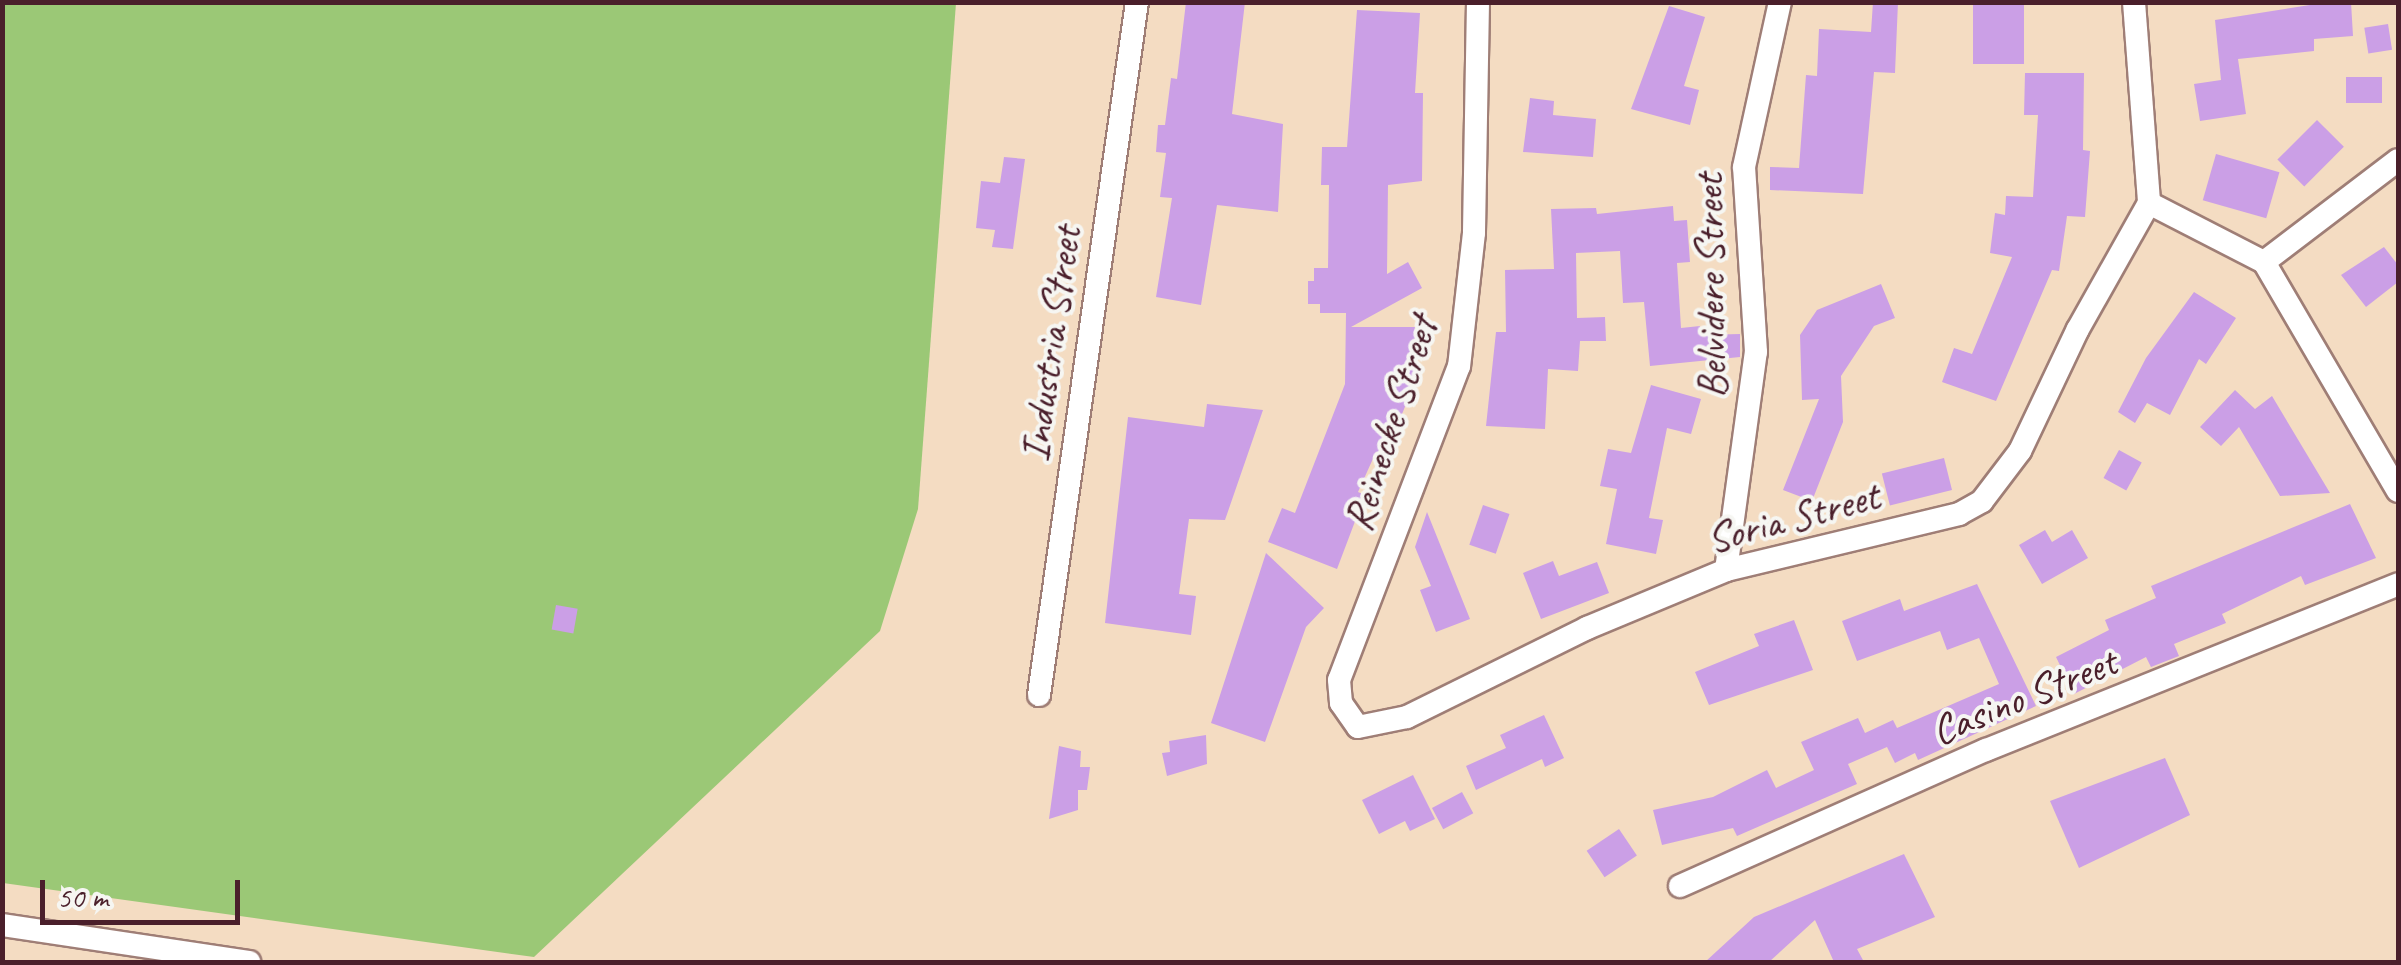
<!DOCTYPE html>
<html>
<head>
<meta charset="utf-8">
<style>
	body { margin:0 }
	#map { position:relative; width:2401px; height:965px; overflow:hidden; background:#f4dcc2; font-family:Caveat,sans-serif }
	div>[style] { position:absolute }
	.green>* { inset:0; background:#9bc876 }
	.building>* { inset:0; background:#cb9fe6; transform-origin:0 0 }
	.roads { filter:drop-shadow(2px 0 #9f7e76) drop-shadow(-2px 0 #9f7e76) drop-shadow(0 2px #9f7e76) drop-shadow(0 -2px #9f7e76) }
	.street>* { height:22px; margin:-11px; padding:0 11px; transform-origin:11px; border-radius:11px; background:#fff }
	span { translate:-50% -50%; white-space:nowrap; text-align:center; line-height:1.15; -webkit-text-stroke:8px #f6f6f2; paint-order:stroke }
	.street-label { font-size:42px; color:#4a1f2b }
	.frame { position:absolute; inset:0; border:5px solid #4a1f2b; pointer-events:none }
	.scale { position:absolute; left:40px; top:880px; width:200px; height:45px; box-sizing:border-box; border:5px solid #4a1f2b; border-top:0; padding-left:12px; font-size:30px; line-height:35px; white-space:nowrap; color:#4a1f2b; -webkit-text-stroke:8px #f6f6f2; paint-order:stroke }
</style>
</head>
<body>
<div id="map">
	<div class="green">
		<div style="clip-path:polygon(3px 3px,956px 3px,918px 509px,880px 631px,534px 957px,3px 883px)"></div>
	</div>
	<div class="building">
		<div style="clip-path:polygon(1186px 2px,1245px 2px,1232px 114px,1283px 124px,1278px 212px,1217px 205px,1201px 305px,1156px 297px,1172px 198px,1160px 197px,1166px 153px,1156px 152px,1158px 125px,1165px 125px,1171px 78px,1177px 79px)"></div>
		<div style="clip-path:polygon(1873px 2px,1898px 2px,1895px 73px,1874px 72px,1863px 194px,1770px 190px,1770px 167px,1799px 168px,1806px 75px,1817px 76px,1819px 29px,1871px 32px)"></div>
		<div style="left:1973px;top:2px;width:51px;height:62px"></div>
		<div style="clip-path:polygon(2329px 2px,2351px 2px,2353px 36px,2314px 39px,2314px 51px,2238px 59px,2246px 114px,2200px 121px,2194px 84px,2221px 80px,2215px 20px)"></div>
		<div style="clip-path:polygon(1669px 6px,1705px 17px,1684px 86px,1699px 90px,1690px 125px,1631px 109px)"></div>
		<div style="clip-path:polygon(1357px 10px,1420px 13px,1415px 93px,1423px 93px,1422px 181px,1388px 185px,1387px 274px,1408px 262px,1422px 288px,1351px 327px,1415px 327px,1415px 382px,1385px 456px,1376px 452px,1358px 492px,1365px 495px,1337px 569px,1268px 542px,1282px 508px,1295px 513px,1345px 384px,1346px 313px,1320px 313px,1320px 304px,1308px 304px,1308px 281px,1314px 281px,1314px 268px,1328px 268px,1329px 185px,1321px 185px,1322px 147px,1347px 147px)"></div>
		<div style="left:2388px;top:24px;width:26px;height:24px;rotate:81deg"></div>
		<div style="clip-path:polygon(2025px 73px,2084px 73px,2083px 150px,2090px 151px,2085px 217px,2067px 216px,2059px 271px,2052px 270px,1996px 401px,1942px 382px,1954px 348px,1972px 354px,2012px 257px,1990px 253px,1995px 213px,2005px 215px,2006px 196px,2033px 197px,2038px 115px,2024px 115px)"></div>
		<div style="left:2382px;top:77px;width:26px;height:36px;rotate:90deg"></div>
		<div style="clip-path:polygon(1530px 98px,1554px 101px,1553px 115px,1596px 119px,1593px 157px,1523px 152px)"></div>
		<div style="left:2317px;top:120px;width:38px;height:56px;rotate:45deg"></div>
		<div style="left:2216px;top:154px;width:66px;height:48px;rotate:16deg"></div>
		<div style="clip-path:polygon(1004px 157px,1025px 159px,1013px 249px,992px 247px,995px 230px,976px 228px,981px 181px,1000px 183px)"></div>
		<div style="clip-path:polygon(1673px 206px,1674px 221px,1687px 220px,1690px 262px,1677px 263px,1681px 328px,1700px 326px,1701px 335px,1740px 334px,1740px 357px,1650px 366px,1644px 302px,1623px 303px,1620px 251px,1576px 253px,1577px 318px,1605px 317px,1606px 341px,1580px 341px,1578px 371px,1548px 369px,1545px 429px,1486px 426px,1496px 332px,1506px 332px,1505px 270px,1554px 269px,1551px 209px,1596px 208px,1597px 214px)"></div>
		<div style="clip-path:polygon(2384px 247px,2398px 265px,2398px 282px,2366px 307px,2341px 275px)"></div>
		<div style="clip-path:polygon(1881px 284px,1895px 318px,1874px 326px,1841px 376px,1843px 422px,1812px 501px,1783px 490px,1819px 399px,1802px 400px,1800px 335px,1817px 310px)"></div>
		<div style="clip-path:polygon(2194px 292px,2236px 318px,2206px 364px,2199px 359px,2170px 415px,2147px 403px,2135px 423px,2118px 412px,2146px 358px)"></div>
		<div style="clip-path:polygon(1651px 385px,1701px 399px,1691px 434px,1667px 428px,1649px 518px,1663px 520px,1656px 554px,1606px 544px,1617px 489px,1600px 486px,1608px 449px,1631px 453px)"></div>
		<div style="clip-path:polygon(2235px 390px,2255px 409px,2272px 396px,2330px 493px,2280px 496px,2239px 427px,2221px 446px,2200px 427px)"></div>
		<div style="clip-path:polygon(1207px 404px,1263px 410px,1225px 520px,1189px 519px,1179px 594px,1196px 596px,1191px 635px,1105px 623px,1128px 417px,1204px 427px)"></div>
		<div style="left:2119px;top:450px;width:26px;height:32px;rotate:29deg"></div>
		<div style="left:1944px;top:458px;width:33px;height:64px;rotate:76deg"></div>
		<div style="clip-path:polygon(2350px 504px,2376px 558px,2305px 585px,2301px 576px,2222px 614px,2226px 623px,2174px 644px,2179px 656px,2151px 667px,2146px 657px,2074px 694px,2056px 657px,2109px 630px,2105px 620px,2156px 598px,2151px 586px)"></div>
		<div style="left:1483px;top:505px;width:28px;height:42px;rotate:19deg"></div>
		<div style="clip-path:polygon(1427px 512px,1470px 619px,1436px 632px,1420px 590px,1431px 586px,1415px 547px)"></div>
		<div style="clip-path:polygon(2045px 530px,2052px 542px,2072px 530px,2088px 558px,2042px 584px,2019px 545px)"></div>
		<div style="clip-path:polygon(1266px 553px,1324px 608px,1306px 627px,1265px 742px,1211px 723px)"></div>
		<div style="clip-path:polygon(1553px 561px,1559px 576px,1597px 562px,1609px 593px,1541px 619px,1523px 573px)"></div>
		<div style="clip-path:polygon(1977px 584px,2036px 706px,1918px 760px,1915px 753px,1895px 763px,1887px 747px,1848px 764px,1857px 784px,1737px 836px,1733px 828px,1662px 845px,1653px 810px,1713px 797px,1767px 770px,1776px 788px,1814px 770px,1801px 742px,1858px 718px,1865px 733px,1893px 720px,1897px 728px,1999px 684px,1979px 638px,1947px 650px,1940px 631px,1857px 661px,1842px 621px,1900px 599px,1904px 611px)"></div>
		<div style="left:556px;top:605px;width:22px;height:25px;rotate:10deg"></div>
		<div style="clip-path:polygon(1794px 620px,1813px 670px,1709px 705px,1695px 672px,1759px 646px,1754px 634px)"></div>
		<div style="clip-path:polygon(1544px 715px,1564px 758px,1545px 767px,1542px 759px,1476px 790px,1466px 766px,1506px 748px,1500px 735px)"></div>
		<div style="clip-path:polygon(1206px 735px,1207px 764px,1167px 776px,1162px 753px,1170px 752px,1169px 741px)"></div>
		<div style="clip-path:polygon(1059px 746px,1081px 751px,1080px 767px,1090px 767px,1087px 790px,1078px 790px,1078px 810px,1049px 819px)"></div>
		<div style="clip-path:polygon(2165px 758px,2190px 815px,2079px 868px,2050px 801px)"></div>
		<div style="clip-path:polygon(1413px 775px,1435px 819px,1410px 831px,1405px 821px,1379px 834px,1362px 800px)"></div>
		<div style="left:1462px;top:792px;width:24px;height:34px;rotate:62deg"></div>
		<div style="left:1619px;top:829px;width:32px;height:39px;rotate:56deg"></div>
		<div style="clip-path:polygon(1904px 854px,1935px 917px,1857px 949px,1864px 962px,1834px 962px,1815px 920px,1769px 962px,1705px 962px,1754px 917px)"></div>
	</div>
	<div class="roads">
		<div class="street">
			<div style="left:1478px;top:2px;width:231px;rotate:91deg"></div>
			<div style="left:1474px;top:233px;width:134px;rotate:96.4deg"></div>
			<div style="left:1459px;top:366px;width:336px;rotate:110.9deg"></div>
			<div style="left:1339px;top:680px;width:23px;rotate:85deg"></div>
			<div style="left:1341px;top:703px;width:29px;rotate:55deg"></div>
			<div style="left:1358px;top:727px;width:50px;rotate:-11.5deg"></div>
			<div style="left:1407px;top:717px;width:201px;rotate:-26.3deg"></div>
			<div style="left:1587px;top:628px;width:151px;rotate:-22.6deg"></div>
			<div style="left:1726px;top:570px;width:240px;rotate:-13.5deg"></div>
			<div style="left:1959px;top:514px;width:26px;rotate:-29deg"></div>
			<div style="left:1982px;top:501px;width:63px;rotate:-52.8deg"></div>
			<div style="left:2020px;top:451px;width:135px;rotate:-64.6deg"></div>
			<div style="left:2078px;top:329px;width:145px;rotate:-60.6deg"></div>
			<div style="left:2134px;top:2px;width:202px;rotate:85.7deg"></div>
			<div style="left:2149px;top:203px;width:129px;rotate:27.2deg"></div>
			<div style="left:2264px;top:262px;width:265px;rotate:59.7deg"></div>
			<div style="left:2264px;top:262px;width:168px;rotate:-37.3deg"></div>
			<div style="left:1726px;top:570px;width:220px;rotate:-82.2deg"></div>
			<div style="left:1756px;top:352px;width:185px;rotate:-93.7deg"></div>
			<div style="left:1744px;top:167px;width:169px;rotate:-77.7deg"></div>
			<div style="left:1039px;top:695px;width:700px;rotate:-81.95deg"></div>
			<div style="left:1680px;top:886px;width:335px;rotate:-24deg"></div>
			<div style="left:1986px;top:750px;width:444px;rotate:-21.9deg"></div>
			<div style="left:2px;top:925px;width:250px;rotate:8.5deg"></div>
		</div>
	</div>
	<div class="street-label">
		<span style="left:1711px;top:286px;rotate:-91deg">Belvidere Street</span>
		<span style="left:1051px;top:344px;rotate:-82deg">Industria Street</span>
		<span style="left:1391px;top:424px;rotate:-72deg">Reinecke Street</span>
		<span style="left:1793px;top:518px;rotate:-15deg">Soria Street</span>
		<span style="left:2024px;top:697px;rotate:-22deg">Casino Street</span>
	</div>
	<div class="frame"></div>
	<div class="scale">50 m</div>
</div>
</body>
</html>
